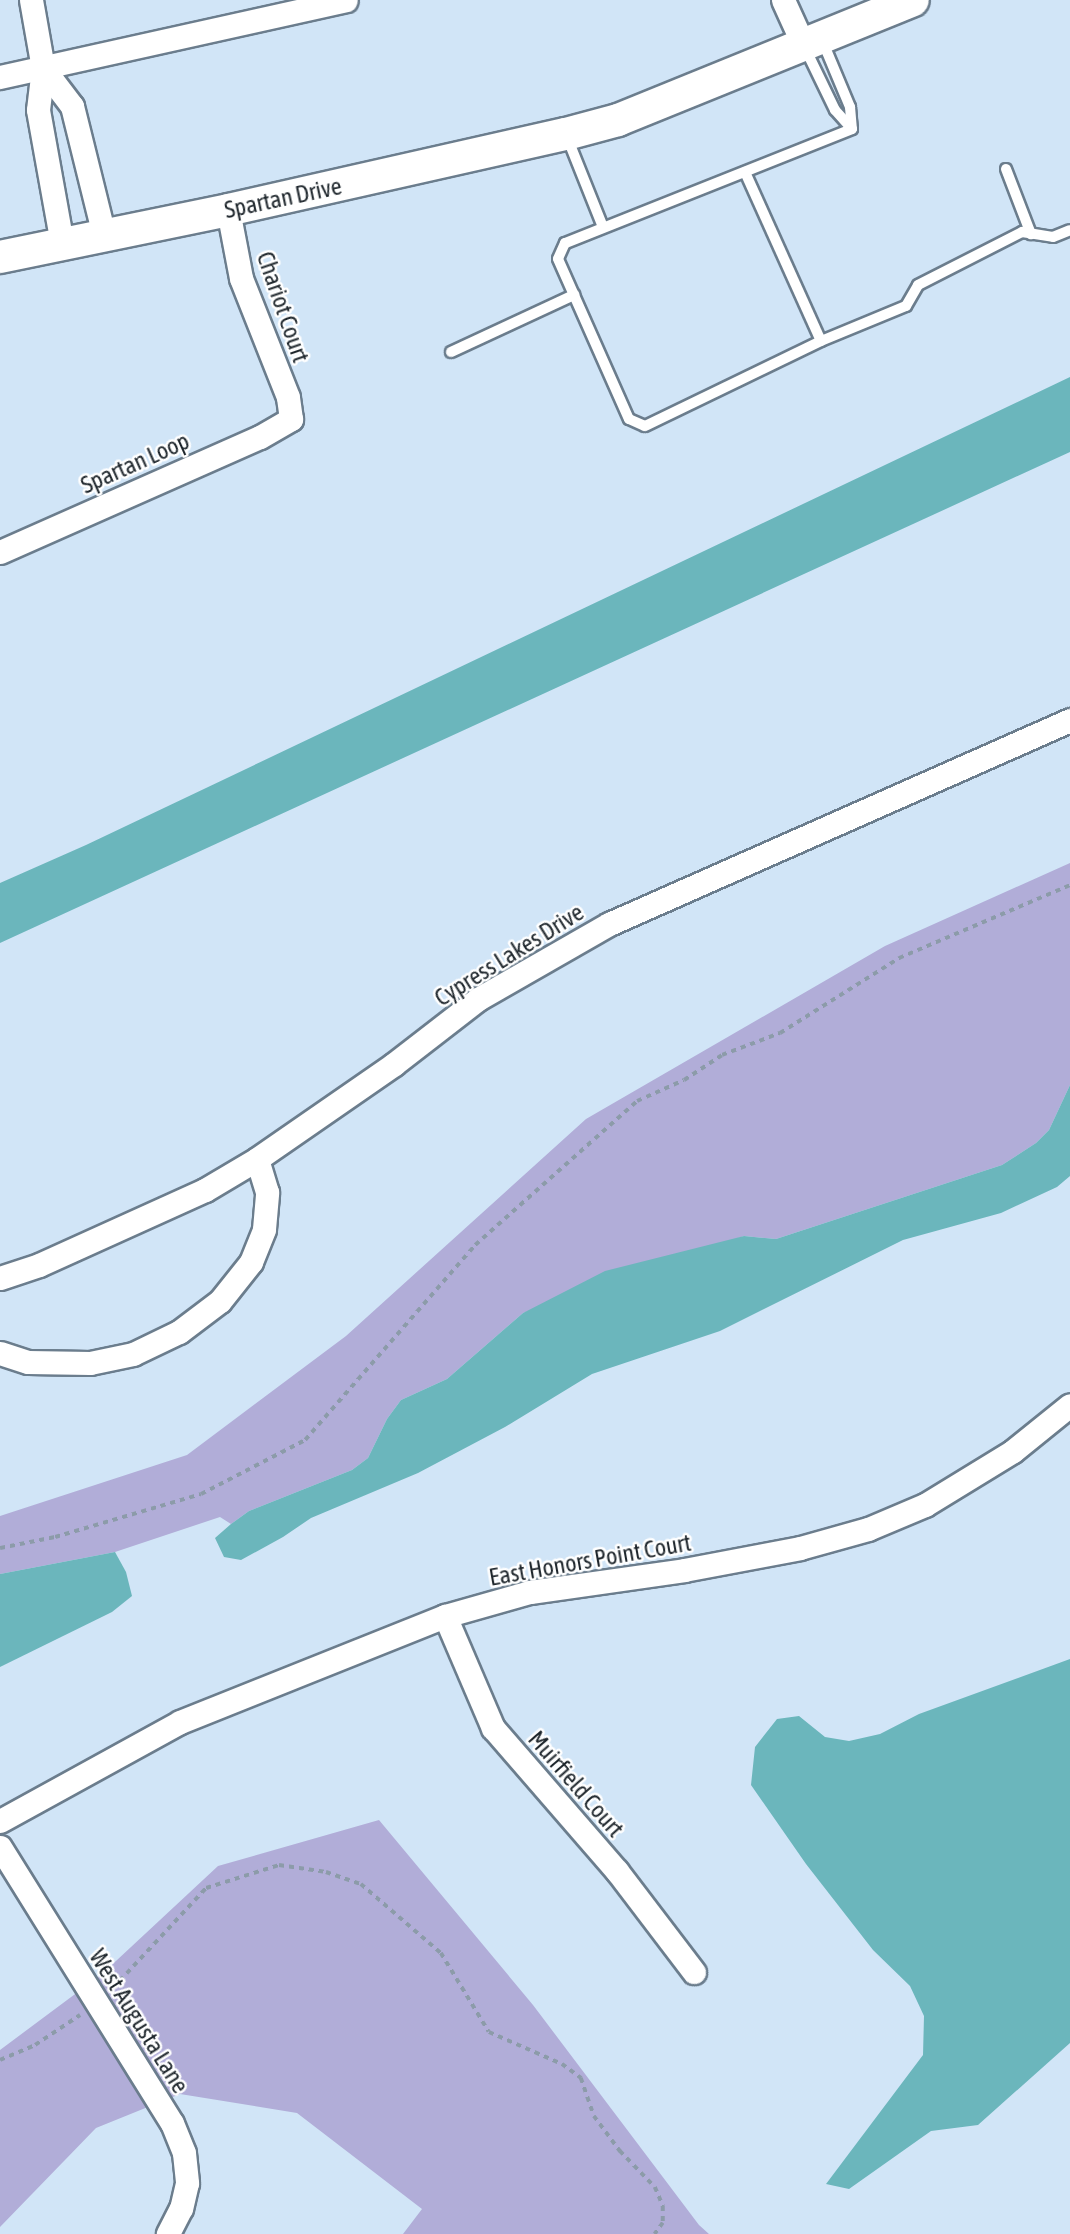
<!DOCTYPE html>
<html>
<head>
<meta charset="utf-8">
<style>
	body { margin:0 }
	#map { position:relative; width:1070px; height:2234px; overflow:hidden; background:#d1e5f7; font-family:"Asap Condensed",sans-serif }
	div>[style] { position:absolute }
	.green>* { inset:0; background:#b1add8 }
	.water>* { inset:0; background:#6bb6bc }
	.path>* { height:3.5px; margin-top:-1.75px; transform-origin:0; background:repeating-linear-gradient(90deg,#8c9ba9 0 5px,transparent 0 10px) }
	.roads { filter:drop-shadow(2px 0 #6b7d8d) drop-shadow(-2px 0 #6b7d8d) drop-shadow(0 2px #6b7d8d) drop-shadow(0 -2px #6b7d8d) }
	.lane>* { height:10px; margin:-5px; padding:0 5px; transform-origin:5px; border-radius:5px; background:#fff }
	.street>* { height:23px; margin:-11.5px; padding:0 11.5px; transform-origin:11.5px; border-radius:11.5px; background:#fff }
	.secondary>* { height:32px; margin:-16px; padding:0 16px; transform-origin:16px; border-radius:16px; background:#fff }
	span { translate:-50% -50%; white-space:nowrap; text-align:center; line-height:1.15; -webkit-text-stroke:5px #fff; paint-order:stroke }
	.street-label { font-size:24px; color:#1e262c }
</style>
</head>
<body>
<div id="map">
	<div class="green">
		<div style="clip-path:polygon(1070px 863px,1070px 1085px,1049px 1130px,1036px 1143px,1002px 1165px,776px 1239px,744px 1236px,523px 1313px,447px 1379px,401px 1400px,387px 1419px,368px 1458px,352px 1470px,249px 1511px,231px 1524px,220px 1517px,115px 1552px,0 1574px,0 1516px,187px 1455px,346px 1336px,586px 1119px,885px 946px)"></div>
		<div style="clip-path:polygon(379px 1820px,533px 2005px,699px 2225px,709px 2234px,403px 2234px,422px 2209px,297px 2113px,180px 2094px,96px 2128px,0 2227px,0 2050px,102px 1974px,218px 1866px)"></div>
	</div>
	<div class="water">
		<div style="clip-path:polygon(1070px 377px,1070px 452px,0 943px,0 883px,86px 845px)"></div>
		<div style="clip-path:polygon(1070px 1085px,1070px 1176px,1057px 1187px,1001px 1213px,903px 1240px,720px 1331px,592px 1374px,505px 1427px,418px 1473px,311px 1518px,283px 1537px,241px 1560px,224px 1557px,215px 1538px,231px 1524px,249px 1511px,352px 1470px,368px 1458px,387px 1419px,401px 1400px,447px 1379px,523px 1313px,605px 1271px,744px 1236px,776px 1239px,1002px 1165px,1036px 1143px,1049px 1130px)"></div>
		<div style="clip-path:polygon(115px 1552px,126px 1572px,132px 1596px,112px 1612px,0 1667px,0 1574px)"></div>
		<div style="clip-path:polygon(1070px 1659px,1070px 2043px,978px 2125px,931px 2131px,849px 2189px,826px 2184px,923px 2055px,924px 2016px,910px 1986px,873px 1950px,806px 1864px,751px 1785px,755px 1747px,777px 1719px,799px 1716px,825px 1737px,849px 1741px,880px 1734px,919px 1714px)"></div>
	</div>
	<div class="path">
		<div style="left:0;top:1548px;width:56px;rotate:-11.3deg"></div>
		<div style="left:55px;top:1537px;width:152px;rotate:-16.4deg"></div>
		<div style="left:201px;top:1494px;width:117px;rotate:-27.4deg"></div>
		<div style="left:305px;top:1440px;width:259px;rotate:-48.9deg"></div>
		<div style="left:475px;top:1245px;width:217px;rotate:-41.6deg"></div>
		<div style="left:637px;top:1101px;width:51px;rotate:-24.1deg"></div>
		<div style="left:684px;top:1080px;width:45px;rotate:-33.3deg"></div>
		<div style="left:722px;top:1055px;width:62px;rotate:-20.8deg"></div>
		<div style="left:780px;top:1033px;width:141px;rotate:-32.2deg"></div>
		<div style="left:899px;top:958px;width:186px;rotate:-23.1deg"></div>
		<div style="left:113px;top:1988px;width:137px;rotate:-47.1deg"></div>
		<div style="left:206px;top:1888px;width:77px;rotate:-17.5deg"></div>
		<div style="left:279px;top:1865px;width:48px;rotate:8.5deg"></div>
		<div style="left:326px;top:1872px;width:37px;rotate:19deg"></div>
		<div style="left:361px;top:1884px;width:106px;rotate:40.8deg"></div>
		<div style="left:441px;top:1953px;width:92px;rotate:58.7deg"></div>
		<div style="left:489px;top:2032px;width:80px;rotate:23.7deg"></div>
		<div style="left:562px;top:2064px;width:24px;rotate:36deg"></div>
		<div style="left:581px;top:2078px;width:40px;rotate:71.1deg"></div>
		<div style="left:594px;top:2116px;width:44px;rotate:53.4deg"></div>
		<div style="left:620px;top:2151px;width:50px;rotate:45.8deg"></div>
		<div style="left:655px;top:2187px;width:21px;rotate:67deg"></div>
		<div style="left:663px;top:2206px;width:17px;rotate:90deg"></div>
		<div style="left:663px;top:2223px;width:14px;rotate:126deg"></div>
		<div style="left:0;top:2060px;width:38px;rotate:-23deg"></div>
		<div style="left:35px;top:2045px;width:54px;rotate:-33.7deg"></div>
	</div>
	<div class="roads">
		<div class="lane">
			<div style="left:822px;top:40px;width:73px;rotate:67.3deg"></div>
			<div style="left:850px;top:107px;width:22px;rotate:85deg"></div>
			<div style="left:805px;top:48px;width:69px;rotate:64.2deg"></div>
			<div style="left:835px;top:110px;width:25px;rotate:48deg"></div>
			<div style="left:852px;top:129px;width:309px;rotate:158.3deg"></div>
			<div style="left:565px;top:243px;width:17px;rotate:114deg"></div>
			<div style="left:558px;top:259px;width:175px;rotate:66.1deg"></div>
			<div style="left:629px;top:419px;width:17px;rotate:24deg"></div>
			<div style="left:645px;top:426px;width:195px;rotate:-25.8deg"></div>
			<div style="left:821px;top:341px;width:92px;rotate:-22.4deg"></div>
			<div style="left:906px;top:306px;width:24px;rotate:-60deg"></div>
			<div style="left:918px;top:285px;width:117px;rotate:-27deg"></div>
			<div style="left:1022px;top:232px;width:31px;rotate:9deg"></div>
			<div style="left:1053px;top:237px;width:18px;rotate:-22deg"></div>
			<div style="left:567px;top:137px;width:97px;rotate:68.2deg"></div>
			<div style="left:1006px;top:169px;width:70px;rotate:69deg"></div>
			<div style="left:745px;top:172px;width:185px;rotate:65.8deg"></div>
			<div style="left:451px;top:352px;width:136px;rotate:-24.9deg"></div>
		</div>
		<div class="street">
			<div style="left:31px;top:0;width:69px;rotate:80deg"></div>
			<div style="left:43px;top:68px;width:42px;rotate:96.8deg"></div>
			<div style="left:38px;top:110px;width:136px;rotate:79.8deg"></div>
			<div style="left:783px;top:0;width:48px;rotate:65.6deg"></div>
			<div style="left:43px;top:68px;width:48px;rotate:52.7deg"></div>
			<div style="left:72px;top:106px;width:133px;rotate:76.1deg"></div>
			<div style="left:0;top:77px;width:354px;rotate:-12.5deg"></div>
			<div style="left:0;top:552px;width:284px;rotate:-23.9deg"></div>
			<div style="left:260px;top:437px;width:36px;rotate:-30deg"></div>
			<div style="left:291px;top:419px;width:22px;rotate:-98deg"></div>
			<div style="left:288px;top:397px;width:128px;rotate:-111.6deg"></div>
			<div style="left:241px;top:278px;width:69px;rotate:-100.8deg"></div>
			<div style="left:0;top:1278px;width:41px;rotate:-18.4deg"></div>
			<div style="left:39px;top:1265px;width:182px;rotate:-24.3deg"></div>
			<div style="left:205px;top:1190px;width:61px;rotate:-30.8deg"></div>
			<div style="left:257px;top:1159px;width:167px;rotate:-34.7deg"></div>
			<div style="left:394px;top:1064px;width:106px;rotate:-37.7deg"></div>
			<div style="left:478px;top:999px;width:151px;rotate:-29.8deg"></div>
			<div style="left:609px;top:924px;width:504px;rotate:-23.87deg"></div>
			<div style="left:0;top:1353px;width:29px;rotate:18deg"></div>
			<div style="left:28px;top:1362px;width:62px;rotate:0.9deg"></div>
			<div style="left:90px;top:1363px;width:44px;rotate:-11.8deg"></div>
			<div style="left:133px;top:1354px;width:51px;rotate:-25.6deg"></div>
			<div style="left:179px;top:1332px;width:51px;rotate:-37.1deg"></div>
			<div style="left:220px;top:1301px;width:50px;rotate:-51.5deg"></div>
			<div style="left:251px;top:1262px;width:35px;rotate:-68deg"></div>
			<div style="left:264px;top:1229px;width:37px;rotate:-85deg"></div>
			<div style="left:267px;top:1192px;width:34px;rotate:-107deg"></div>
			<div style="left:445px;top:1616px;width:122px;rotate:66.8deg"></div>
			<div style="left:493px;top:1728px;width:189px;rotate:49.1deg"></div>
			<div style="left:617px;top:1871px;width:127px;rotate:52.7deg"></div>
			<div style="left:0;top:1821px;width:205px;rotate:-28.8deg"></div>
			<div style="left:180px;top:1722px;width:285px;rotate:-21.8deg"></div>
			<div style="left:445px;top:1616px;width:88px;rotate:-15.8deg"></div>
			<div style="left:530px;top:1592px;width:156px;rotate:-8.1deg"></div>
			<div style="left:684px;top:1570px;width:118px;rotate:-10.7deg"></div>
			<div style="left:800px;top:1548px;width:71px;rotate:-15.6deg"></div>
			<div style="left:868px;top:1529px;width:62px;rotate:-22.8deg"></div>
			<div style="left:925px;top:1505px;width:103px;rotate:-31.5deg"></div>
			<div style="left:1013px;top:1451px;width:73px;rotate:-38.9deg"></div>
			<div style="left:0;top:1847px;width:325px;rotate:58.1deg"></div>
			<div style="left:172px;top:2123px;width:32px;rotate:68deg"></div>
			<div style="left:184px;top:2153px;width:30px;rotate:84deg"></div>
			<div style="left:187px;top:2183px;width:26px;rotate:103deg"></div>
			<div style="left:181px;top:2208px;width:29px;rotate:117deg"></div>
		</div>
		<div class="secondary">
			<div style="left:0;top:257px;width:233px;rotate:-11.6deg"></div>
			<div style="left:228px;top:210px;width:346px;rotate:-12.7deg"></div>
			<div style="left:566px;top:134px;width:54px;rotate:-15.1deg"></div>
			<div style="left:618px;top:120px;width:318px;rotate:-22.1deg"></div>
		</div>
	</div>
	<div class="street-label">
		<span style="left:283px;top:198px;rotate:-12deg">Spartan Drive</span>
		<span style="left:283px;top:307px;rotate:71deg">Chariot Court</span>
		<span style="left:135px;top:463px;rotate:-24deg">Spartan Loop</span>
		<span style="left:509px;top:955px;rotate:-32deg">Cypress Lakes Drive</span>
		<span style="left:590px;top:1560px;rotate:-10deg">East Honors Point Court</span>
		<span style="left:576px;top:1784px;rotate:49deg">Muirfield Court</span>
		<span style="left:139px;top:2021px;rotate:58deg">West Augusta Lane</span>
	</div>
</div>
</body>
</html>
